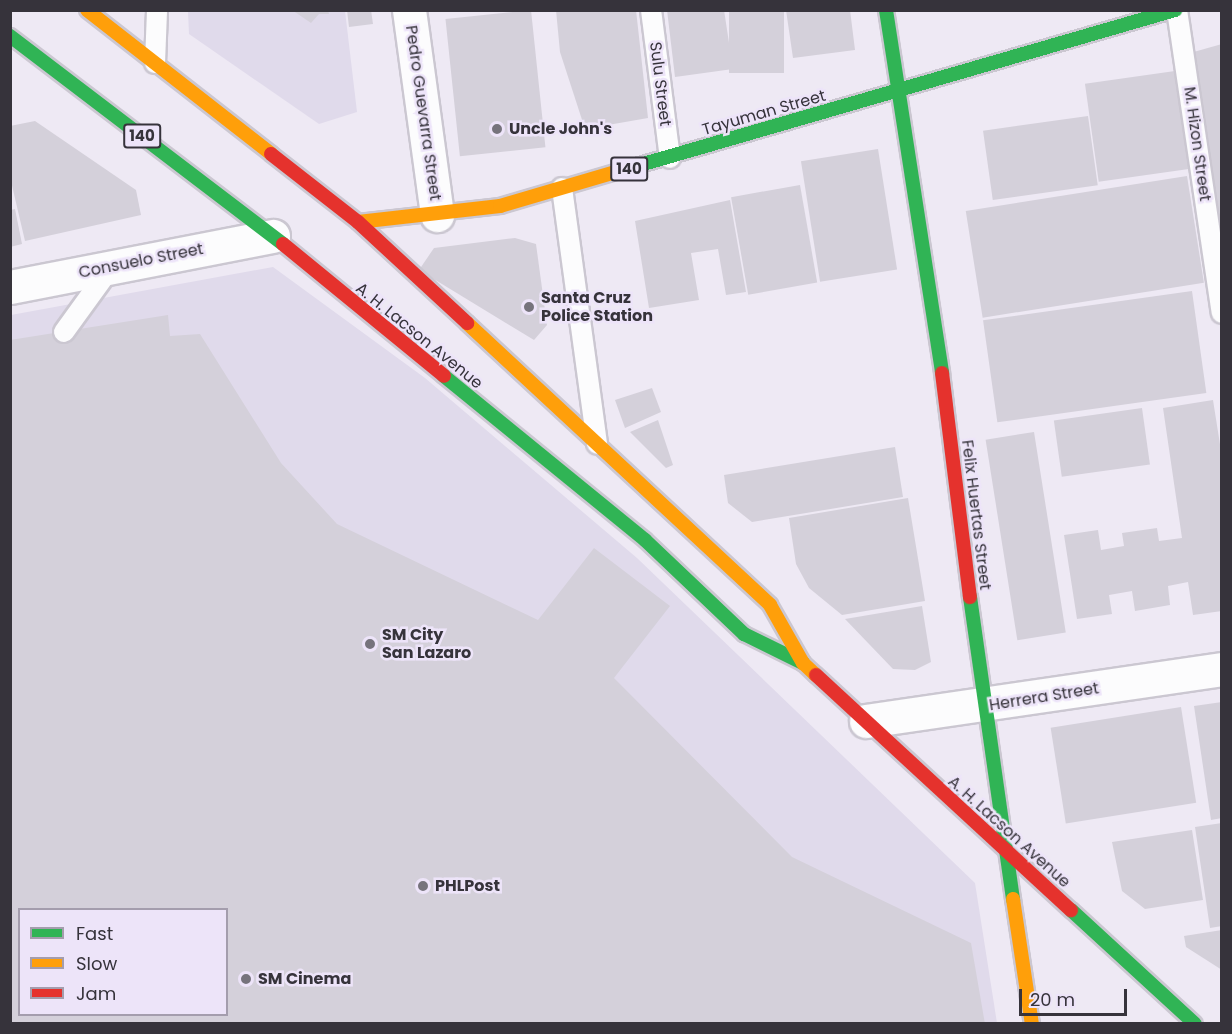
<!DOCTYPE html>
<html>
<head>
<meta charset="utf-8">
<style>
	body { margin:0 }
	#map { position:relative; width:1232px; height:1034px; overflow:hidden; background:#eee9f4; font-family:Poppins,sans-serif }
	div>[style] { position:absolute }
	.commercial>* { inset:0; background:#e0daeb }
	.building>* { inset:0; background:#d4d0da; transform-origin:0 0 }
	.roads { filter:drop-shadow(2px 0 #cbc7d1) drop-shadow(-2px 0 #cbc7d1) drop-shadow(0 2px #cbc7d1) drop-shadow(0 -2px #cbc7d1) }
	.lane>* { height:20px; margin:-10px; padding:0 10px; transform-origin:10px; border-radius:10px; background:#fcfcfd }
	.street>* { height:33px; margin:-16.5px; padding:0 16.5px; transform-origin:16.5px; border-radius:16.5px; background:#fcfcfd }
	.fast>* { height:14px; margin:-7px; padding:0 7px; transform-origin:7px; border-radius:7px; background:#30b455 }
	.slow>* { height:14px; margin:-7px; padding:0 7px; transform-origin:7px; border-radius:7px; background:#ff9f0a }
	.jam>* { height:14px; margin:-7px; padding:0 7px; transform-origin:7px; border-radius:7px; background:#e5322d }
	.dots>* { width:16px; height:16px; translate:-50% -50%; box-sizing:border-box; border:3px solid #ede4f9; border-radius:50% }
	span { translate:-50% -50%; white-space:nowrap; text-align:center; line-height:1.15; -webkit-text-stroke:5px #ede4f9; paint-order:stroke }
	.shield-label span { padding:2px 4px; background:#ede4f9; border:2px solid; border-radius:4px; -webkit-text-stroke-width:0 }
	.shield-label { font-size:15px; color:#36333b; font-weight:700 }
	.street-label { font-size:16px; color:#36333b }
	.poi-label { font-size:16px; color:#36333b; font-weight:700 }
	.left { translate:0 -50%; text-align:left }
	.frame { position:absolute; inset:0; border:12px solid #36333b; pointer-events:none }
	.legend { position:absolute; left:18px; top:908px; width:210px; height:108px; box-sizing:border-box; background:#ede4f9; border:2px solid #a49dad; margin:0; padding:8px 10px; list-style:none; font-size:18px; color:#36333b }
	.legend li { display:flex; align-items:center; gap:12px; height:30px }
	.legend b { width:30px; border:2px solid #a49dad }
	.scale { position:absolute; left:1019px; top:989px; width:108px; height:27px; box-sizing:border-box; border:3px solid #36333b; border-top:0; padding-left:8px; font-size:18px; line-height:21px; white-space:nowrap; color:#36333b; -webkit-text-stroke:4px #ede4f9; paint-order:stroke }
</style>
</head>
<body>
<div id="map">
	<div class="commercial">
		<div style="clip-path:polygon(188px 11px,345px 11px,357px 112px,319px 124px,189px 34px)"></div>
		<div style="clip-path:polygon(evenodd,273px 267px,425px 378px,637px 558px,975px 883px,997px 1023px,11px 1024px,11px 315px,273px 267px,20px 910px,226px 910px,226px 1014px,20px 1014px,20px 910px)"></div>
	</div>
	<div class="building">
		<div style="clip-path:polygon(292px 10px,328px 10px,329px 14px,319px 14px,311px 23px)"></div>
		<div style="clip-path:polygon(347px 10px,371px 10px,373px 24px,349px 27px)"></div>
		<div style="left:531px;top:10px;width:138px;height:86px;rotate:84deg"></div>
		<div style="clip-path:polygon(556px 10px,636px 10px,648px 118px,585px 129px,560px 52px)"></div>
		<div style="clip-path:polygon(667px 10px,724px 10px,733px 69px,675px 77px)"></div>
		<div style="left:729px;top:10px;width:55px;height:63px"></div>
		<div style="clip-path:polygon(786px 10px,850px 10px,855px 50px,793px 58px)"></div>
		<div style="clip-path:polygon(1222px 44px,1222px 263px,1190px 53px)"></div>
		<div style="left:1182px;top:70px;width:99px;height:98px;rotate:82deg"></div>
		<div style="left:1088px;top:116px;width:70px;height:106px;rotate:82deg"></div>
		<div style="clip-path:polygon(35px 121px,136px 190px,141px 215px,25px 241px,10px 177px,10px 126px)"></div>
		<div style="left:878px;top:149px;width:122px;height:78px;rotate:81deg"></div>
		<div style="left:1187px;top:176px;width:108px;height:224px;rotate:81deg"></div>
		<div style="left:800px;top:185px;width:99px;height:70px;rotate:80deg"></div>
		<div style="clip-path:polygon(730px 200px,746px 292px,726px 295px,718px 249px,691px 253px,699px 300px,649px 308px,635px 221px)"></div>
		<div style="clip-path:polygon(15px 209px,22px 244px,10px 247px,10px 210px)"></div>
		<div style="clip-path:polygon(515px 238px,536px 244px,547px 325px,534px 340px,419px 270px,434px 248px)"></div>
		<div style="left:1192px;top:291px;width:103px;height:211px;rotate:82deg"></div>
		<div style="clip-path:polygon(evenodd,168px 315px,170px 336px,200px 334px,281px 463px,337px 524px,538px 620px,594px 548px,670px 606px,614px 678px,792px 857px,971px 943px,985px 1024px,10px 1024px,10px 340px,168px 315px,20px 910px,226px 910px,226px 1014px,20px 1014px,20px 910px)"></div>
		<div style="clip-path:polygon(652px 388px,661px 412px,625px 428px,615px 400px)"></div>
		<div style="clip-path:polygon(1213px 400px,1222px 457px,1222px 611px,1193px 615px,1188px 582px,1168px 586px,1170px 605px,1135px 611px,1132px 591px,1109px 595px,1112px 614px,1077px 619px,1064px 535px,1098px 530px,1101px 550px,1124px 546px,1122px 533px,1157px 528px,1159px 541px,1182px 538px,1163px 408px)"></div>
		<div style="left:1142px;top:408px;width:57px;height:89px;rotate:82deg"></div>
		<div style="clip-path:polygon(658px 420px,673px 465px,666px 468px,630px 432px)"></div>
		<div style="left:1034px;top:432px;width:203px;height:49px;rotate:81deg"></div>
		<div style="clip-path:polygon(895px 447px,903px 497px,752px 522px,728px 503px,724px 475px)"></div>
		<div style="clip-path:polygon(908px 498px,925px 601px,842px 615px,809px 588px,796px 564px,789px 518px)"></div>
		<div style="clip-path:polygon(922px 606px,931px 662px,915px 670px,893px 669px,845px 619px)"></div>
		<div style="clip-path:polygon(1222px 702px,1222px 818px,1211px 820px,1194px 706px)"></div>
		<div style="left:1181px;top:707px;width:97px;height:132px;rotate:81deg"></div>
		<div style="clip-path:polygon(1222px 823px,1222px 926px,1210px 928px,1195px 827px)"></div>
		<div style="clip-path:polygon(1192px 830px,1203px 900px,1145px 909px,1122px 891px,1112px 842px)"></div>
		<div style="clip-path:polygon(1222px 930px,1222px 970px,1186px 947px,1184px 936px)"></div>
	</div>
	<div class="roads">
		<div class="lane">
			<div style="left:651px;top:10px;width:149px;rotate:82.7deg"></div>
			<div style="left:1177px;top:10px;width:306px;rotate:81.6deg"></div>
			<div style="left:155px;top:63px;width:53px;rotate:-87.8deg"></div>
			<div style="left:562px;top:188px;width:258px;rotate:82.2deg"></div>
			<div style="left:64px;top:332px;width:80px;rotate:-54.1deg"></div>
		</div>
		<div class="street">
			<div style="left:409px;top:10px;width:207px;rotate:82.2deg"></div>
			<div style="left:10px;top:287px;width:268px;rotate:-11deg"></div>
			<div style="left:866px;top:721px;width:360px;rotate:-8.3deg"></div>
		</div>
		<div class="fast">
			<div style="left:886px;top:10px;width:367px;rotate:81.2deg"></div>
			<div style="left:10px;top:36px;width:343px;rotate:37.3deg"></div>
			<div style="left:626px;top:169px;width:572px;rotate:-16.15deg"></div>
			<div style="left:444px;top:376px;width:259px;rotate:39.2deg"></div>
			<div style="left:645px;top:540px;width:137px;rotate:43.5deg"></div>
			<div style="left:744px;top:634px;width:66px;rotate:26.2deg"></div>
			<div style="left:970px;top:597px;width:305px;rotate:81.9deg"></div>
			<div style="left:1071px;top:910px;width:168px;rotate:42.6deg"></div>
		</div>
		<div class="slow">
			<div style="left:87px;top:10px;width:234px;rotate:38deg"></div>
			<div style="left:358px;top:222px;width:143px;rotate:-6.4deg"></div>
			<div style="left:500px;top:206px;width:131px;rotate:-16.4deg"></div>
			<div style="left:467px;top:323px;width:414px;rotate:42.9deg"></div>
			<div style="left:770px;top:605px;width:67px;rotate:60.4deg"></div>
			<div style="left:803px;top:663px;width:18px;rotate:43deg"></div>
			<div style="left:1013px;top:899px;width:126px;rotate:81.4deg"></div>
		</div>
		<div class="jam">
			<div style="left:271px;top:154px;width:110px;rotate:38deg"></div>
			<div style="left:358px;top:222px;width:149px;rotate:42.8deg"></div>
			<div style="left:283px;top:244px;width:208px;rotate:39.3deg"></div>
			<div style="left:942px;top:373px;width:226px;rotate:82.9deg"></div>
			<div style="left:816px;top:675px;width:347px;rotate:42.7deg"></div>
		</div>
	</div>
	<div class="dots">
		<div style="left:497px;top:129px;background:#76737c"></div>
		<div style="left:529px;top:307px;background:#76737c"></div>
		<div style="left:370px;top:644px;background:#76737c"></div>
		<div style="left:423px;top:886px;background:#76737c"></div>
		<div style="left:246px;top:979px;background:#76737c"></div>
	</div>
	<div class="shield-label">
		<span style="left:142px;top:136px">140</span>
		<span style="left:629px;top:169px">140</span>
	</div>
	<div class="street-label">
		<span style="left:660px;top:84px;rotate:83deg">Sulu Street</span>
		<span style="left:423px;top:113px;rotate:82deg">Pedro Guevarra Street</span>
		<span style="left:764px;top:113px;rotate:-16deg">Tayuman Street</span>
		<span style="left:1197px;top:144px;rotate:82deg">M. Hizon Street</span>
		<span style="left:141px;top:261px;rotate:-11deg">Consuelo Street</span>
		<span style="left:419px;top:336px;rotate:39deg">A. H. Lacson Avenue</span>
		<span style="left:976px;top:515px;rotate:83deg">Felix Huertas Street</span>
		<span style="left:1044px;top:697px;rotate:-9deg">Herrera Street</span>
		<span style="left:1009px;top:832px;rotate:42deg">A. H. Lacson Avenue</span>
	</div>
	<div class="poi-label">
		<span class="left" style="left:509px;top:129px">Uncle John's</span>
		<span class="left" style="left:541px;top:307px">Santa Cruz<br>Police Station</span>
		<span class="left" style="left:382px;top:644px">SM City<br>San Lazaro</span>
		<span class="left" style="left:435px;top:886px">PHLPost</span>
		<span class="left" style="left:258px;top:979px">SM Cinema</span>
	</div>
	<div class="frame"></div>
	<ul class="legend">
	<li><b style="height:8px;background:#30b455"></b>Fast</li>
	<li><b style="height:8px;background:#ff9f0a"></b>Slow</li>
	<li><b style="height:8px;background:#e5322d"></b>Jam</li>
	</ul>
	<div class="scale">20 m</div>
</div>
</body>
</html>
